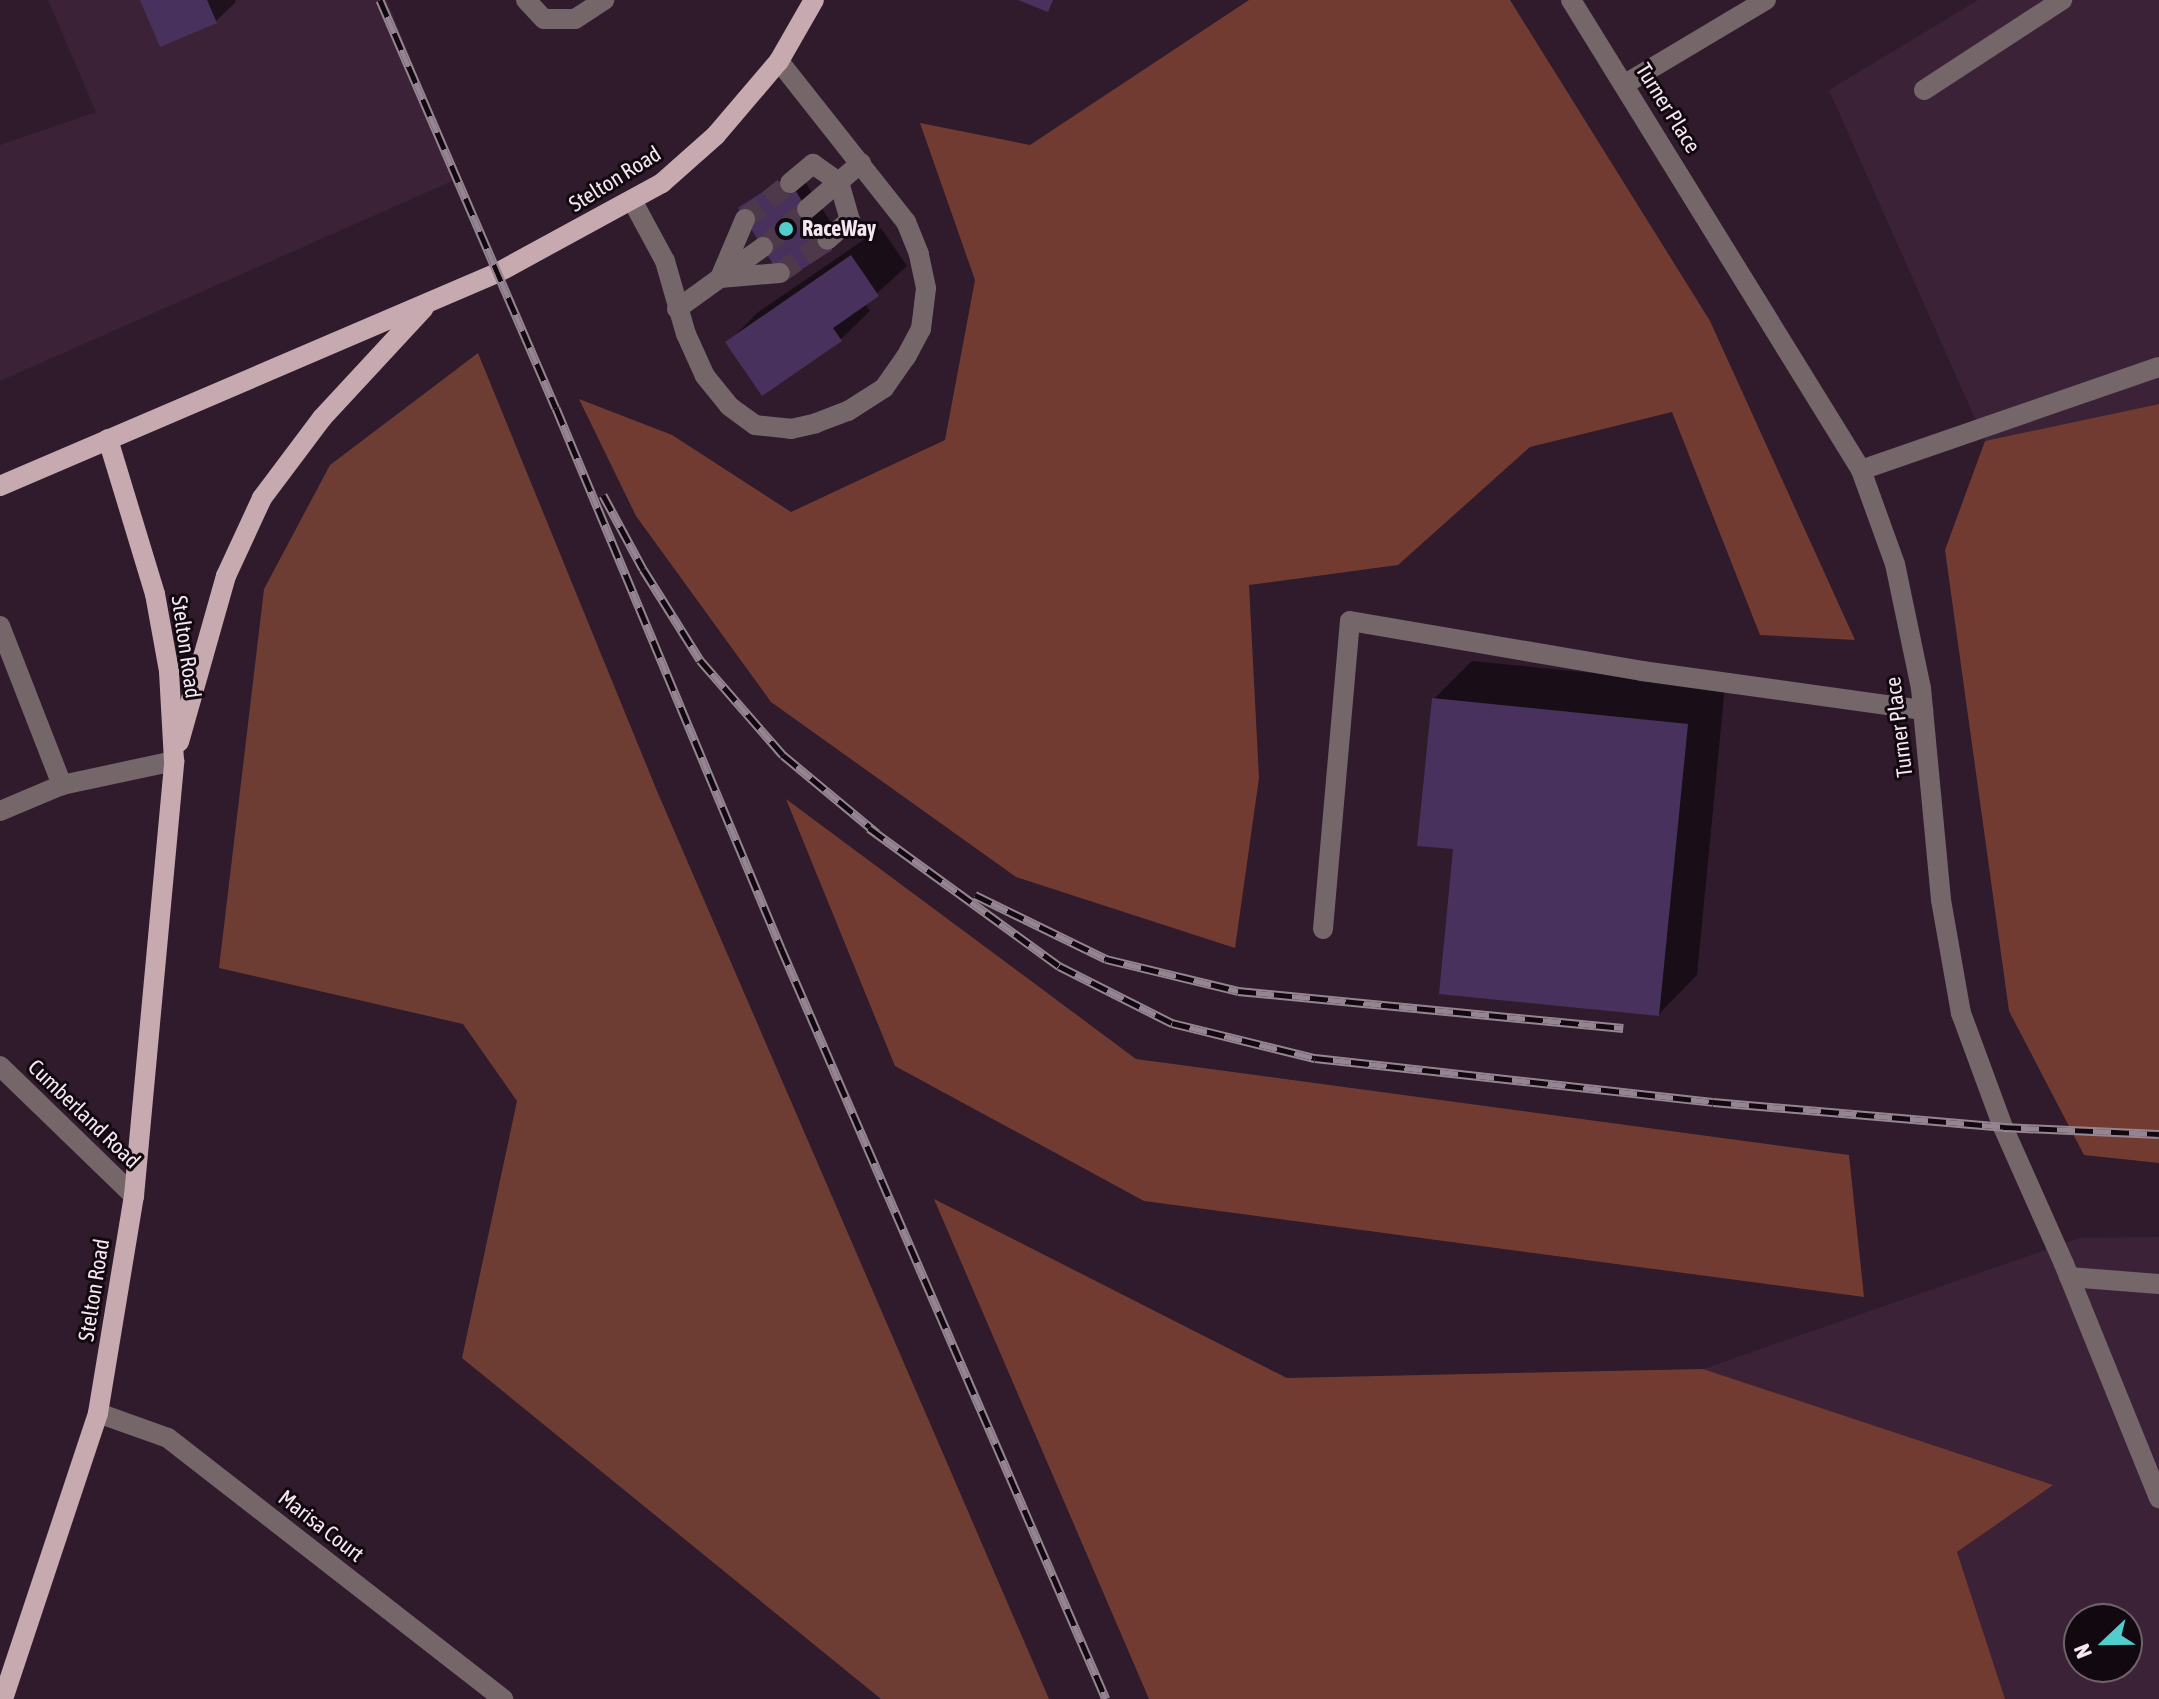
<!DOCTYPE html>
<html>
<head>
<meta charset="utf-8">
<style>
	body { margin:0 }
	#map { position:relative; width:2159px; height:1699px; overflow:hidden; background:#2f1b2b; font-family:"Asap Condensed",sans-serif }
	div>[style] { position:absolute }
	.built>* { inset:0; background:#3c2237 }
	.green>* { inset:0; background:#6d3c33 }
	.forest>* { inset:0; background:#723b32 }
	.shadow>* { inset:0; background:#0007 }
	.building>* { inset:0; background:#49315e; transform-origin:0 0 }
	.minor-tunnel>* { height:20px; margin-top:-10px; transform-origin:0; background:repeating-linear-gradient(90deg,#4d3949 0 20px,transparent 0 30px) }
	.minor>* { height:20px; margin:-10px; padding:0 10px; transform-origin:10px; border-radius:10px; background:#746669 }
	.major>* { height:20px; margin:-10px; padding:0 10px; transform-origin:10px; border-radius:10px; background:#c7a9b0 }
	.rail>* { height:9px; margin-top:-4.5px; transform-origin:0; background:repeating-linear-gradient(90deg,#120910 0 18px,#958491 0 36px); box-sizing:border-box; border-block:2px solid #958491 }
	.dots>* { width:22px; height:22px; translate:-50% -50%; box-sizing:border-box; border:4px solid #120910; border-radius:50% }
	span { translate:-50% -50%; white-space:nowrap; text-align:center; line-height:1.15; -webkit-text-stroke:6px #120910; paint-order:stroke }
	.street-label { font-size:22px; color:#f5e6f1 }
	.poi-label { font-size:22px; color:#f5e6f1; font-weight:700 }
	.left { translate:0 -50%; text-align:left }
	.north { position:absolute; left:2063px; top:1603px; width:80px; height:80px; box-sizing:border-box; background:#120910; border:2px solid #6d616a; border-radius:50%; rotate:248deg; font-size:22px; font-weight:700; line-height:32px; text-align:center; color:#f5e6f1 }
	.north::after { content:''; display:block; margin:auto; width:28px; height:36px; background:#52cdcd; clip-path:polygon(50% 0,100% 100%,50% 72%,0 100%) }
</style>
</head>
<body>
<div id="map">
	<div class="built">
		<div style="clip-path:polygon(48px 0,387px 0,459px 178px,0 381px,0 145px,96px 112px)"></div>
		<div style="clip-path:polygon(1978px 0,2159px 0,2159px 404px,1985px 441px,1829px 90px)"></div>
		<div style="clip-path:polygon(evenodd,2159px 1237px,2159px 1699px,2005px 1699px,1957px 1552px,2052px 1485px,1703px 1369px,2080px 1238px,2159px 1237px,2079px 1619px,2127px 1619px,2127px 1667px,2079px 1667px,2079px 1619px)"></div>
	</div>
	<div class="green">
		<div style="clip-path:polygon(478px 353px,657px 791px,1049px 1699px,881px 1699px,462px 1358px,517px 1101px,463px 1024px,219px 968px,264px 589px,330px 465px)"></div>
	</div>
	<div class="forest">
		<div style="clip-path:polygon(1249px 0,1510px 0,1710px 321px,1855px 640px,1760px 635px,1672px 412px,1530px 447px,1398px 565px,1249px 585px,1259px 778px,1235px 948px,1016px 877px,771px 702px,636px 516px,579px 399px,672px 435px,791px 512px,945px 440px,975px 280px,920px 123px,1030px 145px)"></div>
		<div style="clip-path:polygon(2159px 404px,2159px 1163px,2084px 1155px,2009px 1011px,1945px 550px,1985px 441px)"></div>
		<div style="clip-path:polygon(786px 799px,1136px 1059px,1849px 1155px,1864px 1297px,1144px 1201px,895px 1066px)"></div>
		<div style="clip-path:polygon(934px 1199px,1287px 1378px,1703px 1369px,2053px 1485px,1957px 1552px,2005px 1699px,1149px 1699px)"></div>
	</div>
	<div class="shadow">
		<div style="clip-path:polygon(142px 0,235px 0,236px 2px,216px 21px)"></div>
		<div style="clip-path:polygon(797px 169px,841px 239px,740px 208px)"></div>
		<div style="clip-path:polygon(881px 228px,907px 266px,865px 304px,870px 311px,840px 340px,728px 343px,757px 313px)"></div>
		<div style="clip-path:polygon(1472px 661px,1725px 686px,1697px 975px,1659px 1014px,1455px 848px,1434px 699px)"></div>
	</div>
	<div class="building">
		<div style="clip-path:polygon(140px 0,207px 0,217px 23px,160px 47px)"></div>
		<div style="clip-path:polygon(1018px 0,1053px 0,1048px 12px)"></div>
		<div style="left:787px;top:177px;width:86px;height:58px;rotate:58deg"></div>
		<div style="clip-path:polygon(851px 255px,879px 296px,833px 328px,842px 341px,762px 396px,725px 342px)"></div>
		<div style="clip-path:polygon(1432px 698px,1688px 724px,1659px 1016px,1439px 994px,1453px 849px,1417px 846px)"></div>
	</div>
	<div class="minor-tunnel">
		<div style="left:745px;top:219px;width:58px;rotate:-38.7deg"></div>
		<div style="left:763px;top:247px;width:58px;rotate:-40.8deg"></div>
		<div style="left:780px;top:273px;width:57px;rotate:-35.1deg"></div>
	</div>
	<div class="minor">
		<div style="left:526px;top:0;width:26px;rotate:47deg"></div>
		<div style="left:544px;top:19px;width:31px"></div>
		<div style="left:575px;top:19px;width:35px;rotate:-33deg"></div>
		<div style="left:1571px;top:0;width:552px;rotate:58.32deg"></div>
		<div style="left:1861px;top:470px;width:100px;rotate:70.1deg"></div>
		<div style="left:1895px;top:564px;width:127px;rotate:78.2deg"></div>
		<div style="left:1921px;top:688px;width:213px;rotate:84.6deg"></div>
		<div style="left:1941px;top:900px;width:115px;rotate:80deg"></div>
		<div style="left:1961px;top:1013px;width:121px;rotate:69.8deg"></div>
		<div style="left:2003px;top:1127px;width:150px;rotate:66deg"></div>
		<div style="left:2064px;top:1264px;width:253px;rotate:67.9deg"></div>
		<div style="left:1625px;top:84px;width:164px;rotate:-30.8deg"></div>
		<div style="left:1924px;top:90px;width:165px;rotate:-33.1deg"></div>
		<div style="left:790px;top:183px;width:30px;rotate:-40deg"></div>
		<div style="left:813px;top:164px;width:32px;rotate:35deg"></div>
		<div style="left:839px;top:182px;width:40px;rotate:74deg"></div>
		<div style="left:850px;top:220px;width:30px;rotate:139deg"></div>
		<div style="left:632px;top:200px;width:69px;rotate:61.6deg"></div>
		<div style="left:665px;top:261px;width:76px;rotate:74deg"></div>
		<div style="left:686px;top:334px;width:46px;rotate:65.7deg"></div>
		<div style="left:705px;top:376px;width:38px;rotate:51deg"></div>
		<div style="left:729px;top:406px;width:32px;rotate:36deg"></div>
		<div style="left:755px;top:425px;width:36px;rotate:6deg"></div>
		<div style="left:791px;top:429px;width:26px;rotate:-13deg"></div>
		<div style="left:816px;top:423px;width:34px;rotate:-21deg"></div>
		<div style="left:848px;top:411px;width:43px;rotate:-32.6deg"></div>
		<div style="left:884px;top:388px;width:38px;rotate:-55deg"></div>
		<div style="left:906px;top:357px;width:32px;rotate:-62deg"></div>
		<div style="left:921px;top:329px;width:41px;rotate:-83deg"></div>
		<div style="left:926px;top:288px;width:35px;rotate:-102deg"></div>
		<div style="left:919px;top:254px;width:35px;rotate:-112deg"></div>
		<div style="left:906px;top:222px;width:205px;rotate:-128.3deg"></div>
		<div style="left:807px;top:209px;width:71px;rotate:-40.4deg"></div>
		<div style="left:745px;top:219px;width:64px;rotate:113deg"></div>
		<div style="left:720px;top:278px;width:60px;rotate:-4.8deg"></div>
		<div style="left:677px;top:309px;width:106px;rotate:-35.8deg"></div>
		<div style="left:1861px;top:470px;width:315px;rotate:-19.1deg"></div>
		<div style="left:0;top:626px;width:171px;rotate:68.7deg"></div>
		<div style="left:0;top:811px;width:67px;rotate:-22.8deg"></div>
		<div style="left:62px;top:785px;width:115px;rotate:-12.1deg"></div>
		<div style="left:1323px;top:929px;width:309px;rotate:-85deg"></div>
		<div style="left:1350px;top:621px;width:296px;rotate:9.7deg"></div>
		<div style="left:1642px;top:671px;width:284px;rotate:7.9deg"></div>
		<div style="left:0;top:1066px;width:187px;rotate:44.1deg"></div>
		<div style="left:2069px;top:1277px;width:90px;rotate:4.4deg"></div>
		<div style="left:98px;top:1413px;width:74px;rotate:19.7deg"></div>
		<div style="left:168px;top:1438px;width:425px;rotate:37.9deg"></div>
	</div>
	<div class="major">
		<div style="left:0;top:486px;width:541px;rotate:-23.2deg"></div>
		<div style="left:497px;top:273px;width:188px;rotate:-28.6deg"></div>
		<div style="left:662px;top:183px;width:72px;rotate:-41.6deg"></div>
		<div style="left:716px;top:135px;width:97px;rotate:-49.6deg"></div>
		<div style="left:779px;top:61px;width:70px;rotate:-60.2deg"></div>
		<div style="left:179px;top:742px;width:173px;rotate:-74.2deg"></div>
		<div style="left:226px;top:576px;width:86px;rotate:-65.2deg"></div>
		<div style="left:262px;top:498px;width:100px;rotate:-53.1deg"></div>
		<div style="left:322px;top:418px;width:150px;rotate:-47.2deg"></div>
		<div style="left:3px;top:1699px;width:301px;rotate:-71.6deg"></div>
		<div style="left:98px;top:1413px;width:220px;rotate:-80.6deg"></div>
		<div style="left:134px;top:1196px;width:437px;rotate:-84.7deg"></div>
		<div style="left:174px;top:761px;width:90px;rotate:-93.2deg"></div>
		<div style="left:169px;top:671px;width:78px;rotate:-100.3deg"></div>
		<div style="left:155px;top:594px;width:162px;rotate:-106.9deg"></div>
	</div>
	<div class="rail">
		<div style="left:380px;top:0;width:444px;rotate:66.7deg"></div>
		<div style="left:556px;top:408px;width:585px;rotate:67.38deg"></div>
		<div style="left:781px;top:948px;width:818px;rotate:66.6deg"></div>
		<div style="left:603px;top:495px;width:84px;rotate:61.6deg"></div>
		<div style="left:643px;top:569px;width:107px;rotate:57.9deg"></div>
		<div style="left:700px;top:660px;width:126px;rotate:48.9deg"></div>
		<div style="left:783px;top:755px;width:122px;rotate:39.7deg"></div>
		<div style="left:869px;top:828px;width:235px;rotate:36deg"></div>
		<div style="left:1059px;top:966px;width:127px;rotate:26.8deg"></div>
		<div style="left:1172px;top:1023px;width:147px;rotate:13.8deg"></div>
		<div style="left:1315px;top:1058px;width:400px;rotate:6.3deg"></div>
		<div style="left:1713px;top:1102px;width:291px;rotate:4.9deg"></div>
		<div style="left:2003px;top:1127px;width:156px;rotate:2.6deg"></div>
		<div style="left:975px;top:895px;width:146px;rotate:26deg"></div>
		<div style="left:1106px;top:959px;width:136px;rotate:13.6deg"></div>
		<div style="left:1238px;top:991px;width:387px;rotate:5.5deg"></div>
	</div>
	<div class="dots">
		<div style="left:786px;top:229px;background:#52cdcd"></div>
	</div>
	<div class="street-label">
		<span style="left:1668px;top:108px;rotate:58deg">Turner Place</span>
		<span style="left:615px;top:179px;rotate:-32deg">Stelton Road</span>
		<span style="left:186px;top:647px;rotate:82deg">Stelton Road</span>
		<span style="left:1899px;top:727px;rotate:-97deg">Turner Place</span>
		<span style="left:84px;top:1114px;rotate:44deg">Cumberland Road</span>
		<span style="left:94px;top:1290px;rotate:-81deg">Stelton Road</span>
		<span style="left:321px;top:1526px;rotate:38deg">Marisa Court</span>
	</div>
	<div class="poi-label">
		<span class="left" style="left:802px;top:229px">RaceWay</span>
	</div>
	<div class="north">N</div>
</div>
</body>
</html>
